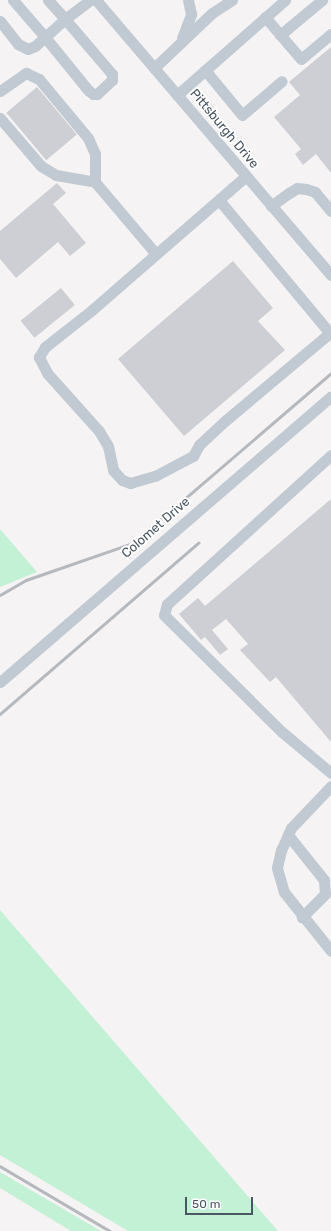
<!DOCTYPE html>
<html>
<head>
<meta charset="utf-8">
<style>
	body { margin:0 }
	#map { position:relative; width:331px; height:1231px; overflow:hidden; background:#f5f3f3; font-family:Rubik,sans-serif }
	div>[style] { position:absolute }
	.green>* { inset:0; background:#c3f1d5 }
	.building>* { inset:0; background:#cdcfd5; transform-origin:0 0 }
	.minor>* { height:11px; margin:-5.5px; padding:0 5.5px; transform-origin:5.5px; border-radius:5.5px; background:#c1cad2 }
	.rail>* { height:2.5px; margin:-1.25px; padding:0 1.25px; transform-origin:1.25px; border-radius:1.25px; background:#b5b8bd }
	span { translate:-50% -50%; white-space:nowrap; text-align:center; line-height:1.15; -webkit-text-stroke:4px #fff; paint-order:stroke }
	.street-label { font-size:13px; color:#4a5661 }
	.scale { position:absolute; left:185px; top:1197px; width:68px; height:18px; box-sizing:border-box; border:2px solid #4a5661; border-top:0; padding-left:5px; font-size:12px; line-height:14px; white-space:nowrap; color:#4a5661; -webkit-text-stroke:3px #fff; paint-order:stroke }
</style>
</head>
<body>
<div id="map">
	<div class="green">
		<div style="clip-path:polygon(0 529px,37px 572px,0 587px)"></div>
		<div style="clip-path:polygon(0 910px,278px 1231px,128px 1231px,0 1155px)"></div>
		<div style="clip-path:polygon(0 1172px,101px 1231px,71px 1231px,0 1188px)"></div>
	</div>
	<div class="building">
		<div style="clip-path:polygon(331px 47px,331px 173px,316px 154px,303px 165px,295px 154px,301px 149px,274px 117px,300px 95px,289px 82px)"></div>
		<div style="left:37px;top:87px;width:62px;height:40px;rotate:50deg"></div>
		<div style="clip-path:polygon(57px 183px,66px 193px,53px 204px,86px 243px,70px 256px,58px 242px,16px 278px,0 259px,0 231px)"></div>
		<div style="clip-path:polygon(233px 261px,273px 308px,258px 321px,285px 350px,184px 436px,118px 359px)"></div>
		<div style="left:61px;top:288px;width:22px;height:52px;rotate:51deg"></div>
		<div style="clip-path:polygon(331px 499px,331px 742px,276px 677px,270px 682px,240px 650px,248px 644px,226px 619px,212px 630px,228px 649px,220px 655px,205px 637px,201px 640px,179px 614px,198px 598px,205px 606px)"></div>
	</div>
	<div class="minor">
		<div style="left:48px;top:0;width:25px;rotate:48deg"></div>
		<div style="left:65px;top:19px;width:31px;rotate:-37deg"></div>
		<div style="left:96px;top:0;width:362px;rotate:49.5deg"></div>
		<div style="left:265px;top:17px;width:55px;rotate:49.4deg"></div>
		<div style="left:301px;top:59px;width:39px;rotate:-40deg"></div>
		<div style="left:0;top:21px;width:29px;rotate:52deg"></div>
		<div style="left:18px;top:44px;width:11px;rotate:27deg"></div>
		<div style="left:28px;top:49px;width:8px;rotate:-23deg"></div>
		<div style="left:35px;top:46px;width:40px;rotate:-42deg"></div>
		<div style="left:65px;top:19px;width:72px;rotate:49.5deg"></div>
		<div style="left:112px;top:74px;width:6px;rotate:90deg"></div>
		<div style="left:112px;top:80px;width:21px;rotate:137deg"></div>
		<div style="left:97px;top:94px;width:4px;rotate:180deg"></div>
		<div style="left:93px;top:94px;width:6px;rotate:-141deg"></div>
		<div style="left:88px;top:90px;width:68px;rotate:-129.1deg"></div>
		<div style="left:45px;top:37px;width:49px;rotate:-130.9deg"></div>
		<div style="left:280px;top:35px;width:55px;rotate:-39.8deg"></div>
		<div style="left:182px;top:38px;width:26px;rotate:-69deg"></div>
		<div style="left:191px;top:14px;width:14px;rotate:-102deg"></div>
		<div style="left:154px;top:68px;width:80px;rotate:-43.5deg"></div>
		<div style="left:212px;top:13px;width:24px;rotate:-33deg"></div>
		<div style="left:205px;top:70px;width:58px;rotate:50.6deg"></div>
		<div style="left:242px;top:115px;width:52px;rotate:-40.4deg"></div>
		<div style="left:0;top:91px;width:32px;rotate:-35deg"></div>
		<div style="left:26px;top:73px;width:14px;rotate:25deg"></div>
		<div style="left:39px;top:79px;width:77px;rotate:50.3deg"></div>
		<div style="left:88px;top:138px;width:17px;rotate:66deg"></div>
		<div style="left:95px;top:154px;width:28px;rotate:90deg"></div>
		<div style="left:177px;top:95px;width:144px;rotate:-41.3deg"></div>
		<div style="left:0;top:118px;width:63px;rotate:49.5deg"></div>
		<div style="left:41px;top:166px;width:17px;rotate:31deg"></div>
		<div style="left:56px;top:175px;width:40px;rotate:10deg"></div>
		<div style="left:95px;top:182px;width:94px;rotate:49.7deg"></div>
		<div style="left:246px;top:176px;width:204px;rotate:139deg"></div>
		<div style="left:92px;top:310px;width:60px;rotate:141.8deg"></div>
		<div style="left:45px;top:347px;width:12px;rotate:121deg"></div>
		<div style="left:39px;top:357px;width:18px;rotate:63deg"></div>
		<div style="left:47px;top:373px;width:78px;rotate:48.1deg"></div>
		<div style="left:99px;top:431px;width:17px;rotate:59deg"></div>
		<div style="left:108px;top:446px;width:25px;rotate:78deg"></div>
		<div style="left:113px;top:470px;width:13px;rotate:48deg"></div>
		<div style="left:122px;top:480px;width:9px;rotate:21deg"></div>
		<div style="left:130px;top:483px;width:26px;rotate:-16deg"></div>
		<div style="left:155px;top:476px;width:43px;rotate:-27.8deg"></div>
		<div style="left:193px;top:456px;width:13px;rotate:-61deg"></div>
		<div style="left:199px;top:445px;width:37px;rotate:-43deg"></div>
		<div style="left:226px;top:420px;width:137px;rotate:-40deg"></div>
		<div style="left:219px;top:200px;width:173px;rotate:50.2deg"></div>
		<div style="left:271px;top:206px;width:22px;rotate:-36deg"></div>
		<div style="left:289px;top:193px;width:9px;rotate:-32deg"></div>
		<div style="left:297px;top:188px;width:9px;rotate:6deg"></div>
		<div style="left:306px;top:189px;width:9px;rotate:18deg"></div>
		<div style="left:315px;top:192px;width:25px;rotate:50deg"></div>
		<div style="left:331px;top:455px;width:222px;rotate:137.7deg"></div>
		<div style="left:167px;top:604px;width:11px;rotate:105deg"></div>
		<div style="left:164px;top:615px;width:166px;rotate:44.8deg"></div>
		<div style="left:282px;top:732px;width:64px;rotate:39.9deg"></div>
		<div style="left:0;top:682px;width:437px;rotate:-40.8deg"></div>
		<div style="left:331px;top:786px;width:58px;rotate:133.6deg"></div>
		<div style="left:291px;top:828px;width:24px;rotate:114deg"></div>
		<div style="left:281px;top:850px;width:18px;rotate:103deg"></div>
		<div style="left:277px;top:868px;width:25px;rotate:74deg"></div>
		<div style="left:284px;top:892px;width:75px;rotate:51.5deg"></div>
		<div style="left:288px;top:835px;width:58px;rotate:51.3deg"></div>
		<div style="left:324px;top:880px;width:14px;rotate:86deg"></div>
		<div style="left:325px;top:894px;width:33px;rotate:135deg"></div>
	</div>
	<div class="rail">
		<div style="left:0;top:595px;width:30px;rotate:-30deg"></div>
		<div style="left:26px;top:580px;width:113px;rotate:-19.1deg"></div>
		<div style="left:133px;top:543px;width:261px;rotate:-40.6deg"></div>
		<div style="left:0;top:714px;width:262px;rotate:-40.8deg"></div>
		<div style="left:0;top:1166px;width:128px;rotate:30.6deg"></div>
	</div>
	<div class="street-label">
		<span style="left:224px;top:129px;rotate:50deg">Pittsburgh Drive</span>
		<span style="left:156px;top:528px;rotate:-41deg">Colomet Drive</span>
	</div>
	<div class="scale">50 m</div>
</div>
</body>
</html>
